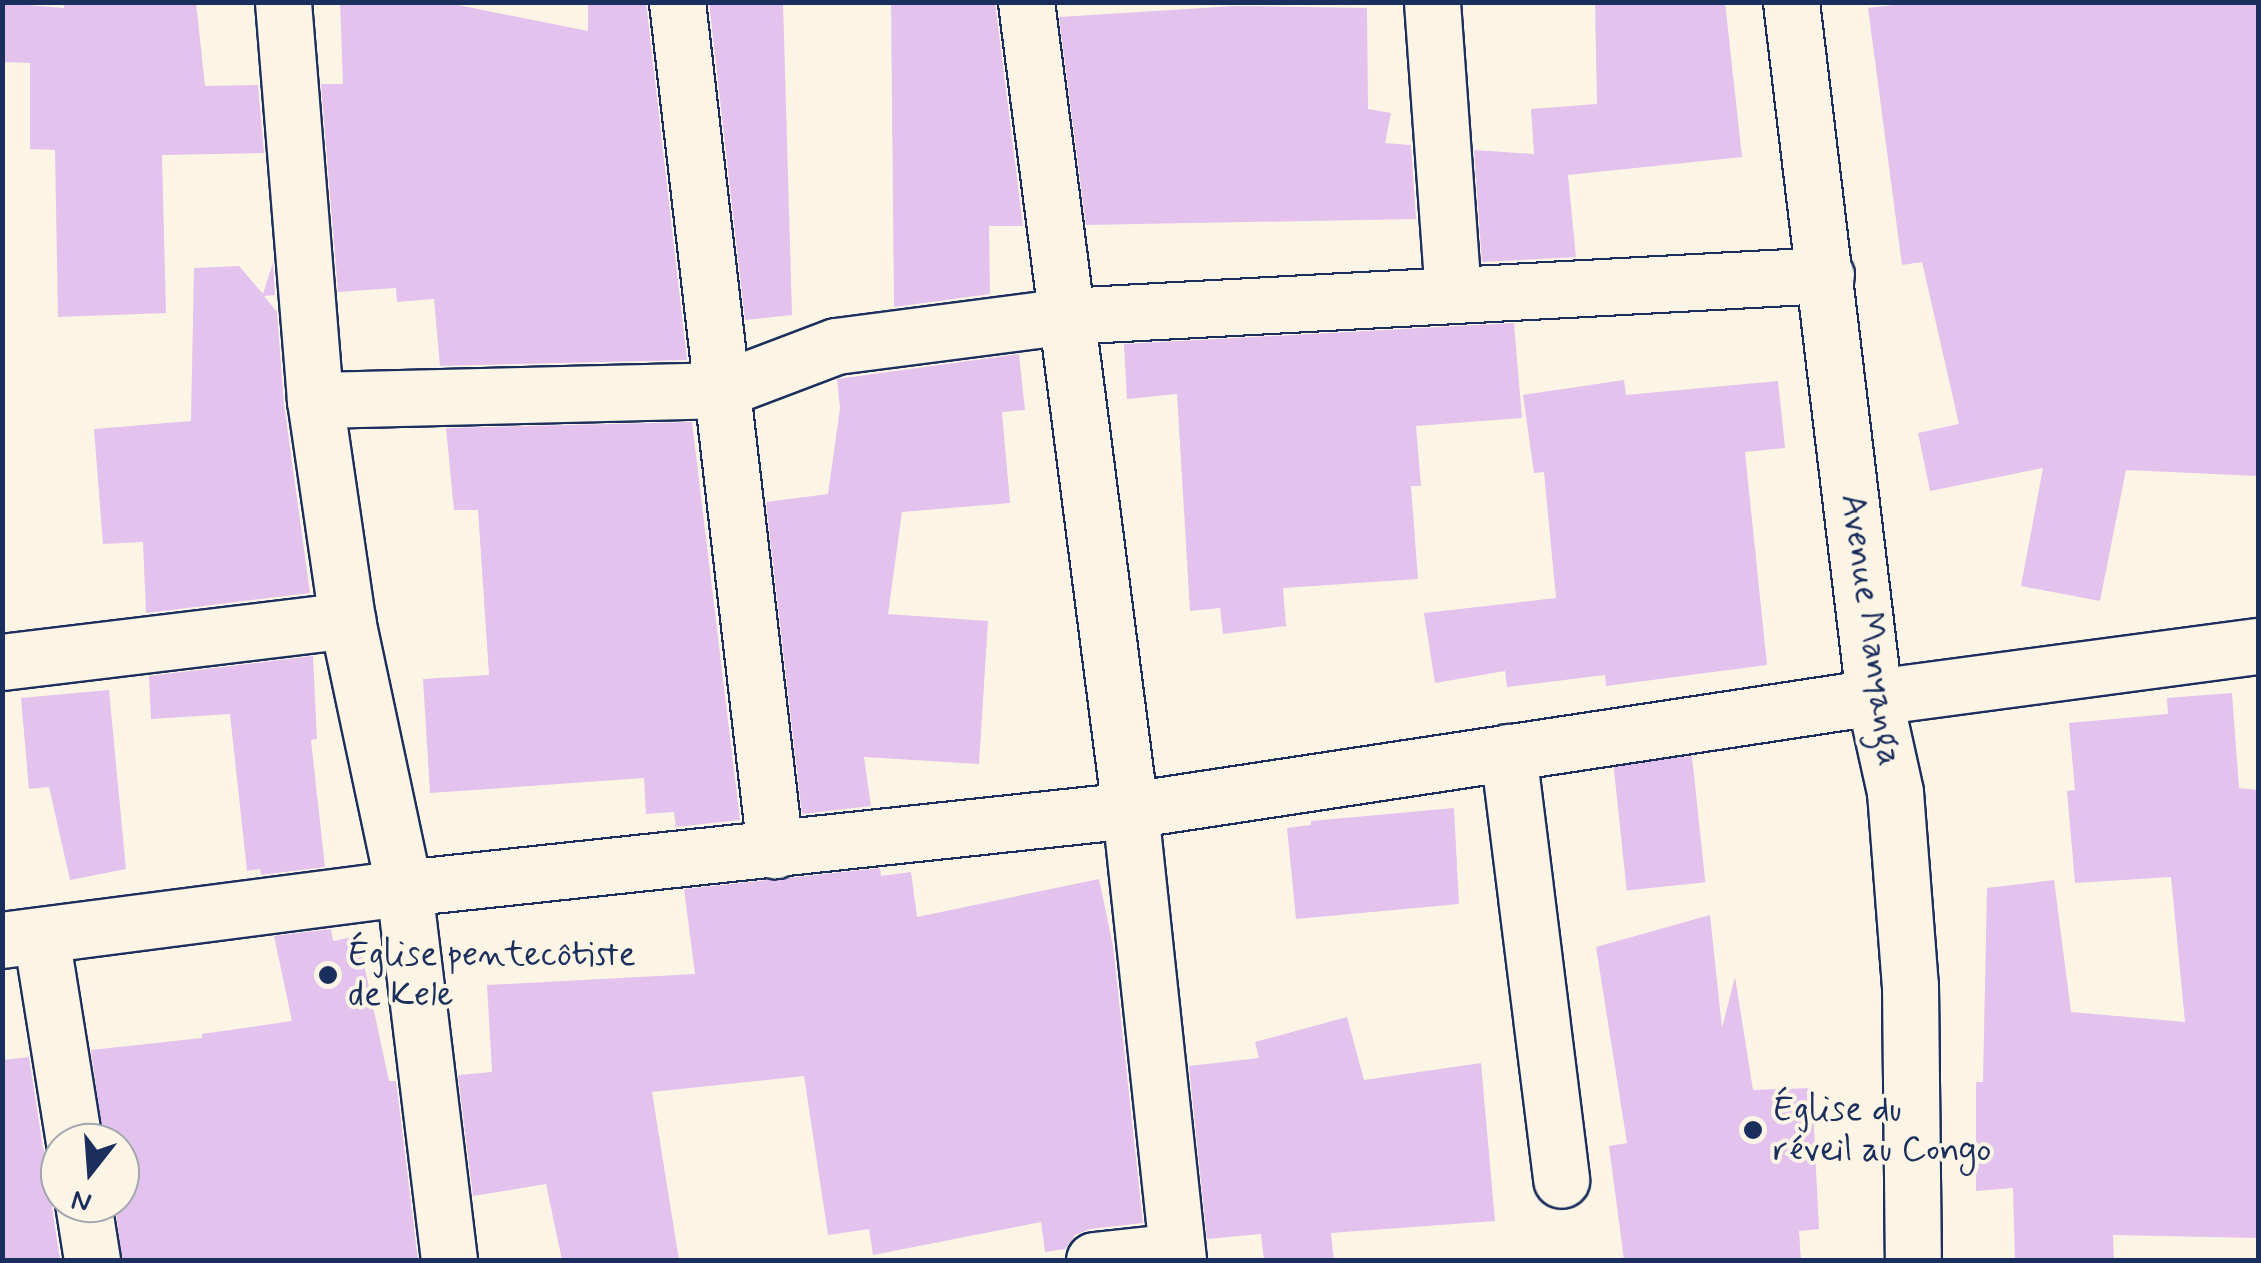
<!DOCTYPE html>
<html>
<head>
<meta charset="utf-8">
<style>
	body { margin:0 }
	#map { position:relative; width:2261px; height:1263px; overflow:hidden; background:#fcf5e5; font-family:Mynerve,sans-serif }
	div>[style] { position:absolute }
	.building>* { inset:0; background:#e3c2ee; transform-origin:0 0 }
	.roads { filter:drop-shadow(2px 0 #1b2f5e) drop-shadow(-2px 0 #1b2f5e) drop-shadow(0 2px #1b2f5e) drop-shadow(0 -2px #1b2f5e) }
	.minor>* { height:55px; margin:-27.5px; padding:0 27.5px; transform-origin:27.5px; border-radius:27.5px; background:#fcf5e5 }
	.dots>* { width:28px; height:28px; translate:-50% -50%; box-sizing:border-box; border:5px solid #fcf5e5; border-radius:50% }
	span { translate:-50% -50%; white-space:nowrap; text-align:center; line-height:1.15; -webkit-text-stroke:8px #fcf5e5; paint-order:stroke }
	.street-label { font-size:35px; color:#1b2f5e }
	.poi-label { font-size:35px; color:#1b2f5e }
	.left { translate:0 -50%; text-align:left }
	.frame { position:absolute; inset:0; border:5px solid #1b2f5e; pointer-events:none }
	.north { position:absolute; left:40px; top:1123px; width:100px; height:100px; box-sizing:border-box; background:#fcf5e5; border:2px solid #a2a6af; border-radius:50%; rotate:197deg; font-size:28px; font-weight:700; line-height:40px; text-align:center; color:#1b2f5e }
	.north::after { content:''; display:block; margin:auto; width:35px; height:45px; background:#1b2f5e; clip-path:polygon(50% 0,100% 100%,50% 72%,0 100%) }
</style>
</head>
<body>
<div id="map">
	<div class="building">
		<div style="clip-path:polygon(64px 2px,196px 2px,205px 86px,258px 85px,264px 153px,162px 155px,166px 313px,58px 317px,55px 150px,30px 149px,30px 63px,2px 62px,2px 3px,64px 8px)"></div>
		<div style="clip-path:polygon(340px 2px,443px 2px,588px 31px,588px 2px,646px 2px,687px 360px,440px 366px,434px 299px,397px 302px,396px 288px,338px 292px,321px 84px,343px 84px)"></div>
		<div style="clip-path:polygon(709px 2px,783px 2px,792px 315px,745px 320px)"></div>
		<div style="clip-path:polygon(891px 2px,995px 2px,1023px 226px,989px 226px,990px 294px,894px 307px)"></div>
		<div style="clip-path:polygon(1595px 2px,1725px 2px,1742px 157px,1568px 175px,1576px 257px,1482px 262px,1474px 150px,1534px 154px,1531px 109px,1597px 104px)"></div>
		<div style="clip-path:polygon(1918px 2px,2258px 2px,2258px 476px,2126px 470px,2100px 601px,2021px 586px,2043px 468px,1930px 491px,1918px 433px,1959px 424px,1922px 262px,1902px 265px,1868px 8px)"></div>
		<div style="clip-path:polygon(1235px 6px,1367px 8px,1368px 109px,1391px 113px,1385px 143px,1411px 145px,1416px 219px,1086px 225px,1059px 17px)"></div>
		<div style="clip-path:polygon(273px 262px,275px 295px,264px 296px,277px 312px,284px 404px,310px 593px,146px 613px,143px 542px,103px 544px,94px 429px,191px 421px,194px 268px,239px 266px,263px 294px)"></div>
		<div style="clip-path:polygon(1514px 323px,1522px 418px,1416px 426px,1421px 486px,1411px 486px,1418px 579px,1283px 588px,1286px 626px,1223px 634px,1220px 608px,1190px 611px,1177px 394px,1127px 399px,1124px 344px)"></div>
		<div style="clip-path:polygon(1019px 354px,1025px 410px,1002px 412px,1010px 503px,902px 512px,888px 614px,988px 621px,979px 764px,864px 757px,871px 806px,802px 814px,766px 502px,828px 494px,840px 408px,837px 379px)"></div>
		<div style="clip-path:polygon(1624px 380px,1626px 395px,1778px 381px,1785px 448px,1745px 452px,1767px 665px,1606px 686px,1605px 675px,1507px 687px,1505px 671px,1435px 683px,1424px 613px,1556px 598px,1544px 472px,1534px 473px,1523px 395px)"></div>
		<div style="clip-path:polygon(692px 422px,740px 820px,676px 827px,674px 812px,646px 814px,644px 778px,430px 793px,423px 679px,489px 675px,478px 510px,454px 510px,446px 428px)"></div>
		<div style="clip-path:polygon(313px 656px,317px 739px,311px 740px,325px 867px,261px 875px,260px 869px,247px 871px,230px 714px,151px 719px,149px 676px)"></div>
		<div style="clip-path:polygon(109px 690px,126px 869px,70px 880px,49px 787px,29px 789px,21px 698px)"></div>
		<div style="clip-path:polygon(2232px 693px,2239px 788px,2258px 790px,2258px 1238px,2113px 1235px,2114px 1260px,2015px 1260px,2013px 1188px,1976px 1191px,1976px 1082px,1983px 1082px,1987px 888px,2054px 880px,2071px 1012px,2185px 1022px,2171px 877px,2075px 883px,2067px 791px,2075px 790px,2069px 723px,2168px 714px,2167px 698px)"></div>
		<div style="left:1692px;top:756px;width:127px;height:79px;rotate:84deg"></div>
		<div style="clip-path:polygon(1454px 808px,1459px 904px,1296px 919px,1287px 828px,1311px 825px,1311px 821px)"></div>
		<div style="clip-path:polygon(880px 868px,881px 876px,911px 872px,917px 917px,1099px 879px,1113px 946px,1143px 1223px,1090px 1229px,1075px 1235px,1065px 1249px,1045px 1252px,1041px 1222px,873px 1255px,869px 1229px,828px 1235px,804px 1076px,652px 1092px,679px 1260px,562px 1260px,546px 1184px,473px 1196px,458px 1075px,492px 1072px,487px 985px,695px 974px,684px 889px)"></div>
		<div style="clip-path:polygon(1710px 915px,1722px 1028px,1735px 977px,1753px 1090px,1812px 1088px,1819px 1229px,1799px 1231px,1801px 1260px,1624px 1260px,1609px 1146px,1627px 1143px,1596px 947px)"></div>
		<div style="clip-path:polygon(331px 929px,333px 941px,358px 936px,389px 1081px,396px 1081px,418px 1260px,122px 1260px,115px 1203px,120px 1203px,120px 1143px,104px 1143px,91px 1050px,202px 1038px,202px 1034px,292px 1021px,274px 936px)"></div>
		<div style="clip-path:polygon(1347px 1017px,1364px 1080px,1481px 1063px,1495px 1221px,1331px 1233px,1334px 1260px,1264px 1260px,1261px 1234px,1207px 1239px,1189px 1066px,1259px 1058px,1255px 1042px)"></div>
		<div style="clip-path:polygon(29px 1057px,43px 1148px,49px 1162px,60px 1170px,52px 1207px,60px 1260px,2px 1260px,2px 1060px)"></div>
	</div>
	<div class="roads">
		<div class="minor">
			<div style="left:283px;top:2px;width:399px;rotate:85.4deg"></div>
			<div style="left:315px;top:400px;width:222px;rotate:81.7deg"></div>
			<div style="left:347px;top:620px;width:274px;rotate:78deg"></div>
			<div style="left:404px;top:888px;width:375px;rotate:83.1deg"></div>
			<div style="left:677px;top:2px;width:854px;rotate:83.41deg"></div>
			<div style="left:1026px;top:2px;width:815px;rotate:82.67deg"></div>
			<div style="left:1130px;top:810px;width:453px;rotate:83.9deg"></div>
			<div style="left:1432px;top:2px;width:293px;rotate:85.9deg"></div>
			<div style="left:1791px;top:2px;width:700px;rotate:83.19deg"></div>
			<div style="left:1874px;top:697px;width:97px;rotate:77.5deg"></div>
			<div style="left:1895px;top:792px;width:194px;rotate:85.6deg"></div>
			<div style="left:1910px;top:985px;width:275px;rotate:89.4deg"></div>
			<div style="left:315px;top:400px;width:405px;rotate:-1.4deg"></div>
			<div style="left:720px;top:390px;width:124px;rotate:-20.8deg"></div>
			<div style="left:836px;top:346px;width:232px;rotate:-7.4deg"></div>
			<div style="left:1066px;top:316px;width:761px;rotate:-3.09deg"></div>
			<div style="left:2px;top:662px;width:348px;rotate:-6.9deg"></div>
			<div style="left:1508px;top:752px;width:431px;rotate:82.9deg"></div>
			<div style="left:41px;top:936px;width:210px;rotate:80.9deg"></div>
			<div style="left:2px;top:940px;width:405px;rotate:-7.4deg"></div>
			<div style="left:404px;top:888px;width:730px;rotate:-6.13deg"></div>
			<div style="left:1130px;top:810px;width:753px;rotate:-8.64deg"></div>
			<div style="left:1874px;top:697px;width:387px;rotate:-7.6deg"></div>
			<div style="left:83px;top:1203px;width:58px;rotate:81deg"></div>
			<div style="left:1094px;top:1260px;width:83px;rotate:-6.2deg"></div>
		</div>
	</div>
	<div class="dots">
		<div style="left:328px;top:975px;background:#1b2f5e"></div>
		<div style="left:1753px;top:1130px;background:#1b2f5e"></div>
	</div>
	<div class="street-label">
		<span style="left:1871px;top:630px;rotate:82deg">Avenue Manyanga</span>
	</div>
	<div class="poi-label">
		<span class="left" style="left:348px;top:975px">Église pentecôtiste<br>de Kele</span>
		<span class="left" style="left:1773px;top:1130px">Église du<br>réveil au Congo</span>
	</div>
	<div class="frame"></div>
	<div class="north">N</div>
</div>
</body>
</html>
